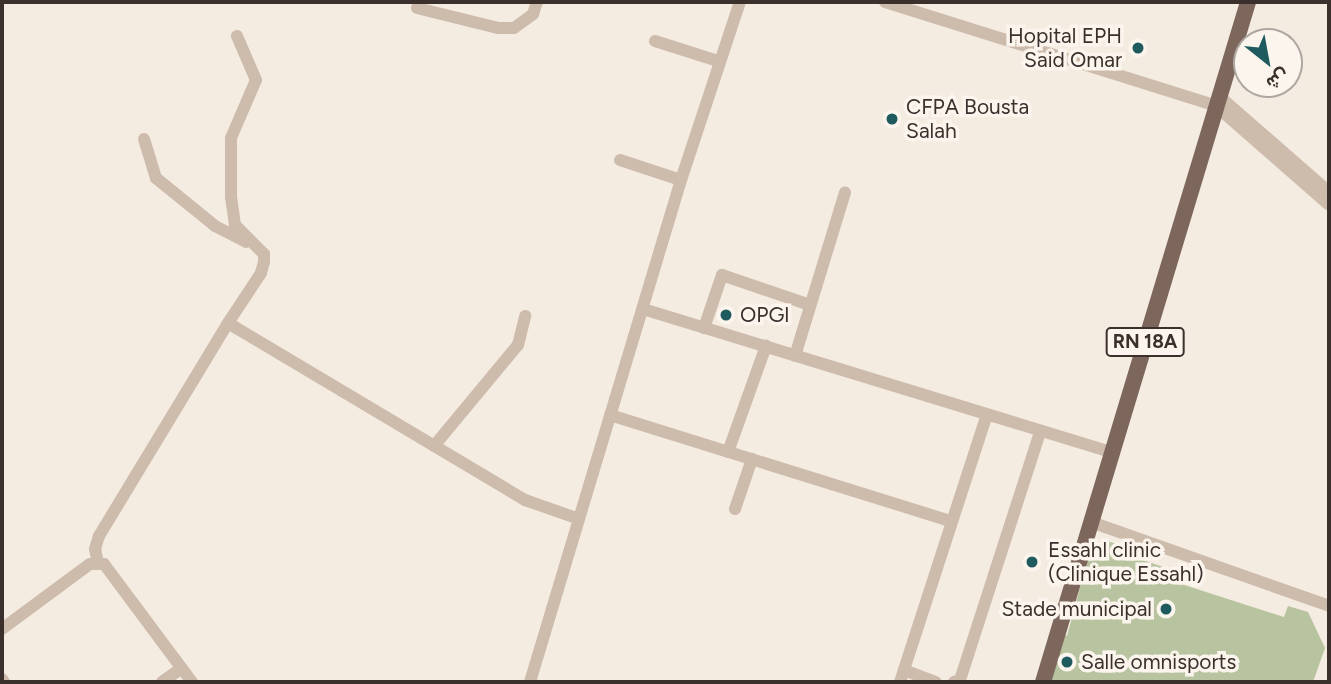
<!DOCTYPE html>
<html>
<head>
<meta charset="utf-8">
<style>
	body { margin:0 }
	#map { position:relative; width:1331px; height:684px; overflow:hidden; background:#f4ebe1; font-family:Figtree,Vazirmatn,sans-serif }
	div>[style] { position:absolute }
	.green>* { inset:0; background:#b8c4a0 }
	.minor>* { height:12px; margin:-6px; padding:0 6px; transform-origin:6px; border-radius:6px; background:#cdbbac }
	.major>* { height:16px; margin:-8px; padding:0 8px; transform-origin:8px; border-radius:8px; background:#7d675c }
	.dots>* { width:19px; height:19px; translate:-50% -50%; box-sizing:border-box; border:4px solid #fbf5ee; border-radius:50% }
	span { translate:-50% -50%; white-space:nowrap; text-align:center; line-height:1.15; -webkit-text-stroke:7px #fbf5ee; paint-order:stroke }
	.shield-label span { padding:2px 5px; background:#fbf5ee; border:2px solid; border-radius:5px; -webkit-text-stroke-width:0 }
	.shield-label { font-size:19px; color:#3b302b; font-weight:700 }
	.poi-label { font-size:21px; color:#3b302b }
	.right { translate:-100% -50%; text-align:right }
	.left { translate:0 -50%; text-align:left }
	.frame { position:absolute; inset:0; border:4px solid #3b302b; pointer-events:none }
	.north { position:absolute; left:1233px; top:28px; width:70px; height:70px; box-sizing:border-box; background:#fbf5ee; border:2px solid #aea6a0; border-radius:50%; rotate:149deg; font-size:19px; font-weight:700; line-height:28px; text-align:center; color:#3b302b }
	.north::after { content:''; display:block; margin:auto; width:24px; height:32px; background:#1f5a5e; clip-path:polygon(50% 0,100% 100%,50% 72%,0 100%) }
</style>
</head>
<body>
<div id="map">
	<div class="green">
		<div style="clip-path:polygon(1106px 541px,1122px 545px,1121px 552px,1177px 572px,1175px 582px,1284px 617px,1288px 606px,1308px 612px,1325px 648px,1313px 682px,1048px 682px,1062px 633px,1067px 636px,1090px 551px,1101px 555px)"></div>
	</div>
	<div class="minor">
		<div style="left:885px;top:2px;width:347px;rotate:17.4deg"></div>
		<div style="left:1216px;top:106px;width:150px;rotate:41.2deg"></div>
		<div style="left:417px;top:8px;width:83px;rotate:13.9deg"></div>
		<div style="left:498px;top:28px;width:16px"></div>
		<div style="left:514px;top:28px;width:24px;rotate:-36deg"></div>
		<div style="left:533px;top:14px;width:13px;rotate:-72deg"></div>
		<div style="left:655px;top:41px;width:66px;rotate:17.6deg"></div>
		<div style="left:1219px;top:96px;width:146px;rotate:41.1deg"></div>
		<div style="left:144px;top:139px;width:41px;rotate:72.9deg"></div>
		<div style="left:156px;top:178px;width:76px;rotate:39.1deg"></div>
		<div style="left:215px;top:226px;width:35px;rotate:27deg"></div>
		<div style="left:620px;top:160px;width:64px;rotate:18.2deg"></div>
		<div style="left:643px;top:309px;width:490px;rotate:17deg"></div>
		<div style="left:228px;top:323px;width:60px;rotate:-56.6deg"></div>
		<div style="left:261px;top:273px;width:11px;rotate:-75deg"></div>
		<div style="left:264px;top:262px;width:8px;rotate:-90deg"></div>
		<div style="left:264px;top:254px;width:41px;rotate:-135deg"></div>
		<div style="left:235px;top:225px;width:27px;rotate:-98deg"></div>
		<div style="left:231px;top:198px;width:60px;rotate:-90deg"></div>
		<div style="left:231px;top:138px;width:63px;rotate:-66.7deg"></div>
		<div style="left:256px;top:80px;width:48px;rotate:-113.4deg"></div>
		<div style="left:704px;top:328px;width:56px;rotate:-71.2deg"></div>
		<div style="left:722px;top:275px;width:93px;rotate:18.8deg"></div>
		<div style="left:795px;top:356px;width:171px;rotate:-73deg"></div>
		<div style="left:610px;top:415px;width:357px;rotate:17.3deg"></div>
		<div style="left:434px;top:446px;width:131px;rotate:-50.3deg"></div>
		<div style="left:518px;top:345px;width:30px;rotate:-76deg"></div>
		<div style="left:728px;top:452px;width:113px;rotate:-70.3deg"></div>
		<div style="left:735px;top:509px;width:53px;rotate:-71.2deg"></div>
		<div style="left:1091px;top:522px;width:252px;rotate:19.4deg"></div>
		<div style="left:98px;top:563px;width:14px;rotate:-102deg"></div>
		<div style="left:95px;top:549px;width:14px;rotate:-73deg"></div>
		<div style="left:99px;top:536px;width:249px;rotate:-58.8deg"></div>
		<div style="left:228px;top:323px;width:346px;rotate:30.8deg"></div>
		<div style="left:525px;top:500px;width:57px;rotate:19.4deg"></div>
		<div style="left:2px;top:629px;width:109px;rotate:-36.5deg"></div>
		<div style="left:90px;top:564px;width:14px"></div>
		<div style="left:104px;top:564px;width:147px;rotate:53.3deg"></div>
		<div style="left:904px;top:670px;width:34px;rotate:21deg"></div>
		<div style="left:2px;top:679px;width:4px;rotate:56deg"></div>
		<div style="left:162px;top:682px;width:24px;rotate:-35deg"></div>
		<div style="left:530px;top:682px;width:524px;rotate:-73.26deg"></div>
		<div style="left:681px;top:180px;width:188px;rotate:-71.7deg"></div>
		<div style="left:900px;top:682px;width:279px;rotate:-72deg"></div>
		<div style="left:954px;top:682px;width:6px;rotate:-18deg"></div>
		<div style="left:960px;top:680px;width:261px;rotate:-72.1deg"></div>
	</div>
	<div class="major">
		<div style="left:1043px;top:682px;width:710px;rotate:-73.22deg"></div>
	</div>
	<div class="dots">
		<div style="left:1138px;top:48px;background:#1f5a5e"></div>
		<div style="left:892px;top:119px;background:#1f5a5e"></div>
		<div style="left:726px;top:315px;background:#1f5a5e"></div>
		<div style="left:1032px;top:562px;background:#1f5a5e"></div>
		<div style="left:1166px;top:609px;background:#1f5a5e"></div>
		<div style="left:1067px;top:662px;background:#1f5a5e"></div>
	</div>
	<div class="shield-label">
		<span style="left:1145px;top:342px">RN 18A</span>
	</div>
	<div class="poi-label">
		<span class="right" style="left:1122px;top:48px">Hopital EPH<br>Said Omar</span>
		<span class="left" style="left:906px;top:119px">CFPA Bousta<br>Salah</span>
		<span class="left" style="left:740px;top:315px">OPGI</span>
		<span class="left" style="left:1048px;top:562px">Essahl clinic<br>(Clinique Essahl)</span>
		<span class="right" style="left:1152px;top:609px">Stade municipal</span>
		<span class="left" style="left:1081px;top:662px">Salle omnisports</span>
	</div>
	<div class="frame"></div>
	<div class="north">ش</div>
</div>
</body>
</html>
